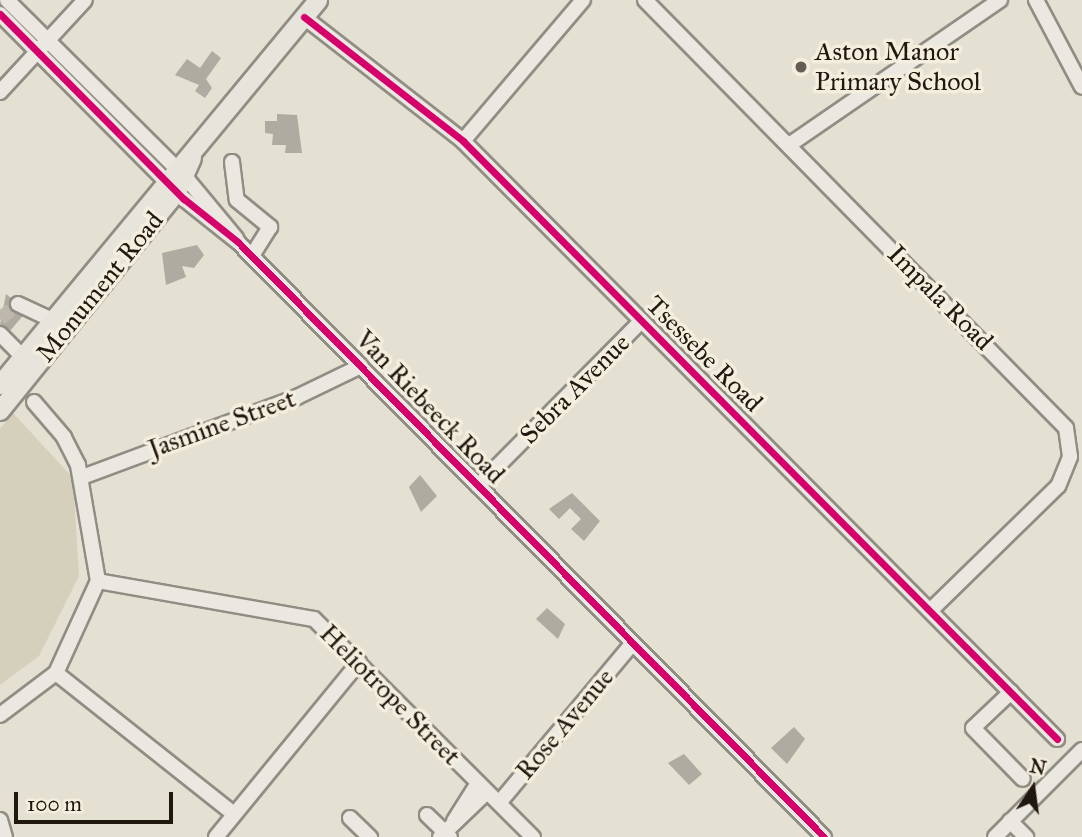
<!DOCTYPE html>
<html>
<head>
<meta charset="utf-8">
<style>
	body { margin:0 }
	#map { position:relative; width:1082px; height:837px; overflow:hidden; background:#e4e0d2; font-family:"IM FELL Great Primer",serif }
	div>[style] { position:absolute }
	.green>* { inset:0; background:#d5d0bc }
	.building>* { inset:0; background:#aeaba0 }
	.minor-tunnel>* { height:14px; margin-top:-7px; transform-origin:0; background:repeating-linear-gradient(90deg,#bdb8ab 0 14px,transparent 0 21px) }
	.roads { filter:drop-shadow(2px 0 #908d84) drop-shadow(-2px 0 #908d84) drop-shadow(0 2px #908d84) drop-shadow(0 -2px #908d84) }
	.minor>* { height:14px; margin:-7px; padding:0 7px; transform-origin:7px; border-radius:7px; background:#ebe8e1 }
	.major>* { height:18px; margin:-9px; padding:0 9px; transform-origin:9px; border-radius:9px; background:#e7e4dc }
	.cycleway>* { height:7px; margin:-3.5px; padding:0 3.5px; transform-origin:3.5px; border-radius:3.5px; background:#d6006c }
	.dots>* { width:19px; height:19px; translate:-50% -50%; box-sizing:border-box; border:4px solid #f3eedd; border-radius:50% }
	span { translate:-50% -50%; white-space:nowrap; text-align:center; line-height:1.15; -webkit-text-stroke:7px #f3eedd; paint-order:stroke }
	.poi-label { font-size:26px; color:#20170f }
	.left { translate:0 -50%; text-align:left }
	.street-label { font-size:26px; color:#20170f }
	.north { position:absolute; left:998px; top:753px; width:70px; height:70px; -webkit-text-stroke:5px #f3eedd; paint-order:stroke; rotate:13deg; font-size:19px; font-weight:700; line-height:28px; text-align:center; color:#20170f }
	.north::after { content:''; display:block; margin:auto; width:24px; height:32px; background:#20170f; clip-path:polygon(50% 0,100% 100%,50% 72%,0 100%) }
	.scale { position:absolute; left:14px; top:792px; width:159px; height:32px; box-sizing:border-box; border:4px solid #20170f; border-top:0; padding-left:9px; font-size:21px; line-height:24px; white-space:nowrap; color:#20170f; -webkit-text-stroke:5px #f3eedd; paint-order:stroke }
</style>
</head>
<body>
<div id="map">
	<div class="green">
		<div style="clip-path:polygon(13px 413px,73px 478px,79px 576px,39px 656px,0 685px,0 429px)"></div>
	</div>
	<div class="building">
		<div style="clip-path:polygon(212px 51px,221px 58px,206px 79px,212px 88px,205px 98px,195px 91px,199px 85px,175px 75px,187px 59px,200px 68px)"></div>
		<div style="clip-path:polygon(277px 114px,297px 115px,302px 153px,285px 153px,286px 145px,272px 145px,273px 134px,265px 133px,265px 121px,277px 121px)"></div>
		<div style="clip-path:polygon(197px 245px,204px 255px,194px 268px,182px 266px,186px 277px,166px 285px,162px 253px)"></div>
		<div style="clip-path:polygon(6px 294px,27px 311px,9px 332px,0 325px)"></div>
		<div style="clip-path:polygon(420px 475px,437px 496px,421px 512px,409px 487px)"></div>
		<div style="clip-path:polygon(572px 493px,600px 521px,584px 541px,571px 529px,581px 519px,570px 508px,559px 519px,549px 509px)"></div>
		<div style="clip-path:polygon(547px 608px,565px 624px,558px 639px,536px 619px)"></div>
		<div style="clip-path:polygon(794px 727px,805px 739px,787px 764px,771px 748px)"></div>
		<div style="clip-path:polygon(684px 754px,702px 774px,689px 785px,668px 763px)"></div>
	</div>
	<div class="minor-tunnel">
		<div style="left:0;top:319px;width:23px;rotate:-40deg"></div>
	</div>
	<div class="roads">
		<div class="minor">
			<div style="left:7px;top:0;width:254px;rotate:44.8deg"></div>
			<div style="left:187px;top:179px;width:77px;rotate:50.3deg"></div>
			<div style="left:645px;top:0;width:600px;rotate:45.47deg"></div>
			<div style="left:1066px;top:428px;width:29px;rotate:82deg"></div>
			<div style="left:1070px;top:457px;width:31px;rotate:112deg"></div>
			<div style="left:1058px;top:486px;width:177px;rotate:135.7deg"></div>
			<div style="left:1036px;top:0;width:98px;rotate:62.1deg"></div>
			<div style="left:0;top:14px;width:261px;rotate:45.2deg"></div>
			<div style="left:184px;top:199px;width:69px;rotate:38.5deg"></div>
			<div style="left:238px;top:242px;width:835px;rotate:45.44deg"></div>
			<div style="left:304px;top:17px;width:202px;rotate:37.9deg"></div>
			<div style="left:463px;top:141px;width:843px;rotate:45.19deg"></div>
			<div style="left:0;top:92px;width:125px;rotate:-47.3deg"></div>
			<div style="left:463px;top:141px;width:185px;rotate:-49.6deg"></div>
			<div style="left:789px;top:145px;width:256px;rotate:-34.5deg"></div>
			<div style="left:232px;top:162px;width:38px;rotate:83deg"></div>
			<div style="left:237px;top:200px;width:43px;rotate:39.3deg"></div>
			<div style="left:270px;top:227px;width:34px;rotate:122deg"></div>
			<div style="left:18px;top:304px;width:38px;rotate:25deg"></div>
			<div style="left:0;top:334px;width:33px;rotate:45deg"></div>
			<div style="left:82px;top:477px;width:229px;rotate:-20.4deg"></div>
			<div style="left:297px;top:397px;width:71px;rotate:-25.8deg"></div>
			<div style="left:478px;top:486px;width:232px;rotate:-45.3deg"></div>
			<div style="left:98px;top:581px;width:219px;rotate:10deg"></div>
			<div style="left:314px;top:619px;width:309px;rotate:44.9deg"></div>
			<div style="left:56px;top:673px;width:227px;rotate:38.4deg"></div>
			<div style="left:1011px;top:692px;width:52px;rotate:136.5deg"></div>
			<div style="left:973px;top:728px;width:71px;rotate:45.6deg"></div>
			<div style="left:0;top:715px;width:70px;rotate:-36.9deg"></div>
			<div style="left:56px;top:673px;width:101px;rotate:-65.5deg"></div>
			<div style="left:98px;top:581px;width:118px;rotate:-99.8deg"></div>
			<div style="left:78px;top:465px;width:31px;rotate:-117deg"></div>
			<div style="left:64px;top:437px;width:46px;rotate:-130.6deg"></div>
			<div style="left:499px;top:803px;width:206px;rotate:-50.1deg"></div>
			<div style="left:427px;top:815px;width:32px;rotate:44deg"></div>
			<div style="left:350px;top:818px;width:28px;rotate:44deg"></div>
			<div style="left:0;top:820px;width:18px;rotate:74deg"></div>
			<div style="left:454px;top:821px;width:45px;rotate:-57.7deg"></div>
			<div style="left:1010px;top:821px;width:23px;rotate:45deg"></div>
			<div style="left:216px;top:837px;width:226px;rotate:-50.7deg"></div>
			<div style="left:440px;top:837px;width:65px;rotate:-43.8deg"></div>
			<div style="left:995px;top:837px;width:123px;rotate:-45deg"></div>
		</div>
		<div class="major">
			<div style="left:0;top:385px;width:499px;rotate:-50.4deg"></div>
			<div style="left:0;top:411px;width:282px;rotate:-51.1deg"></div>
			<div style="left:177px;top:192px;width:37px;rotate:-66deg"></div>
		</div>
	</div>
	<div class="cycleway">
		<div style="left:0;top:14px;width:261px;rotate:45.2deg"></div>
		<div style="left:184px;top:199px;width:69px;rotate:38.5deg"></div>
		<div style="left:238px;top:242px;width:835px;rotate:45.44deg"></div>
		<div style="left:304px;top:17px;width:202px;rotate:37.9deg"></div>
		<div style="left:463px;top:141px;width:843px;rotate:45.19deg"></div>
	</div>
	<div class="dots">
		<div style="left:801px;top:67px;background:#655d53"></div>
	</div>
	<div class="poi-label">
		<span class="left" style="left:815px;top:67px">Aston Manor<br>Primary School</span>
	</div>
	<div class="street-label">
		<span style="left:100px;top:287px;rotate:-51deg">Monument Road</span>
		<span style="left:940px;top:298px;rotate:45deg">Impala Road</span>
		<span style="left:704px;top:354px;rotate:45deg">Tsessebe Road</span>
		<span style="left:575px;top:389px;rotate:-45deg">Sebra Avenue</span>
		<span style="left:430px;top:407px;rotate:46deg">Van Riebeeck Road</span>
		<span style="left:222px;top:424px;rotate:-20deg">Jasmine Street</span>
		<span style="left:390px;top:695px;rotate:45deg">Heliotrope Street</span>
		<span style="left:565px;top:724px;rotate:-50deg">Rose Avenue</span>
	</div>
	<div class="north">N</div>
	<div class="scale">100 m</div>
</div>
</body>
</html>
